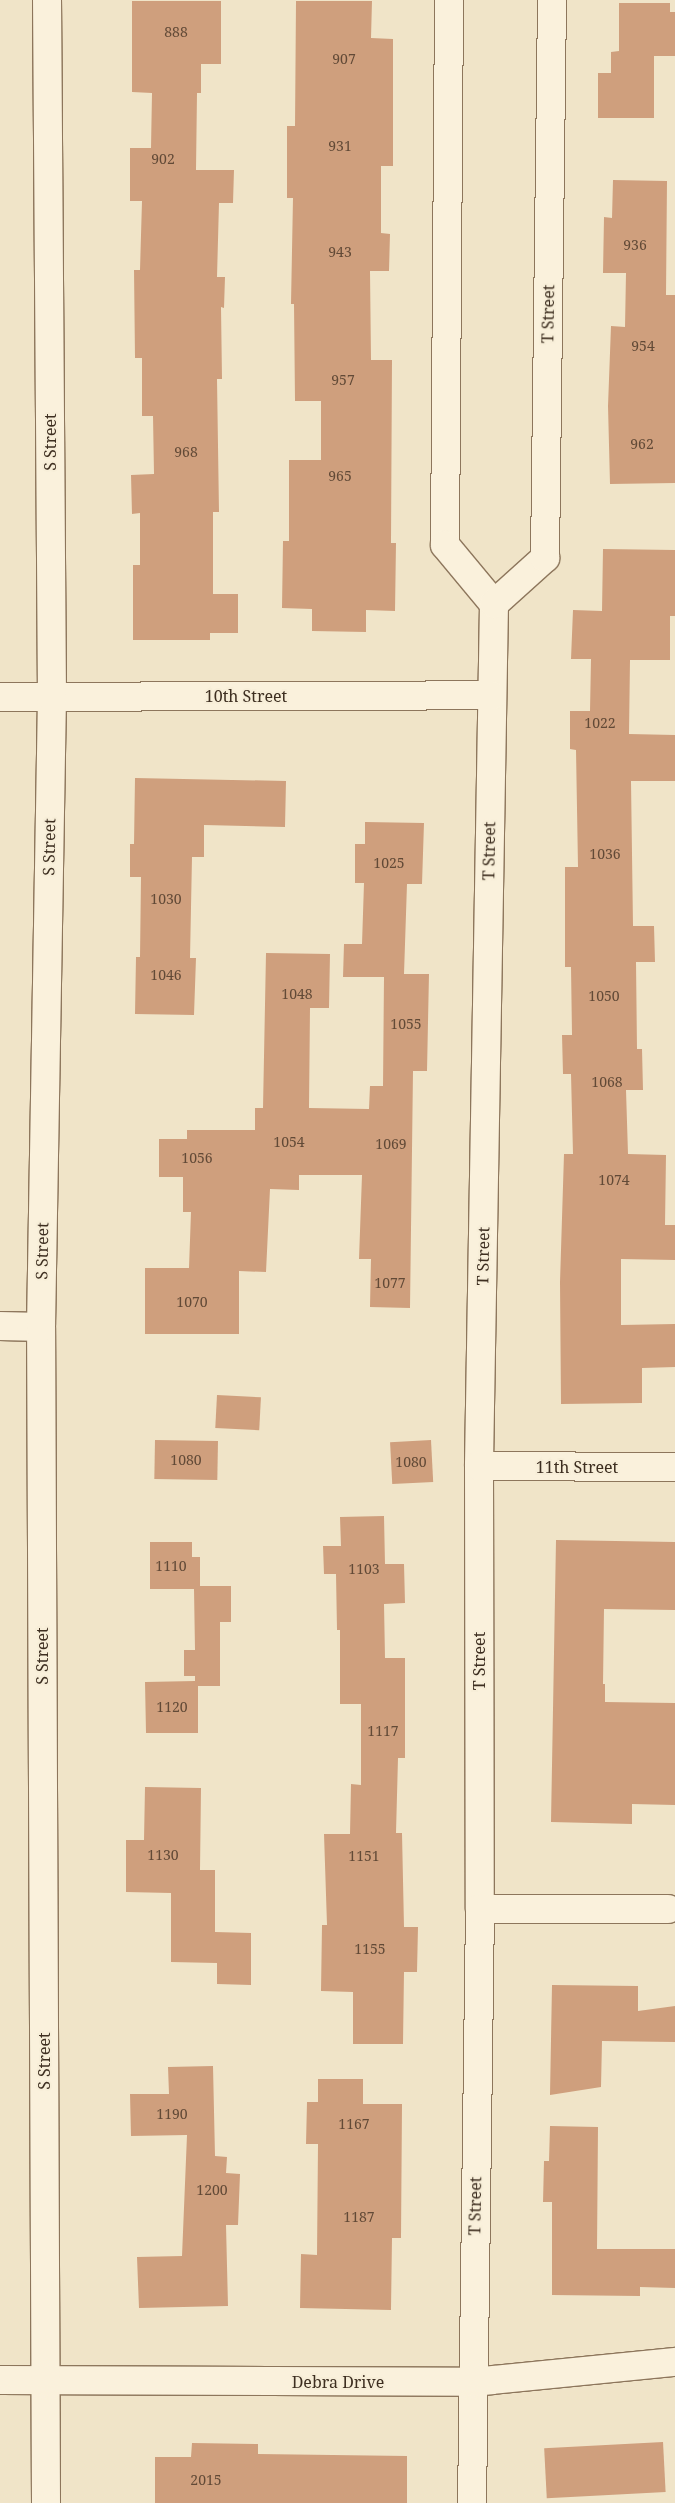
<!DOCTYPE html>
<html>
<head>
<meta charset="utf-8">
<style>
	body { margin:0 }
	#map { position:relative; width:675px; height:2503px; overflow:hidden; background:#f0e4c8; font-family:"Noto Serif",serif }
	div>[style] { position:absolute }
	.building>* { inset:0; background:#cf9f7d; transform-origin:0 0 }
	.roads { filter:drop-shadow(1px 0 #8d765c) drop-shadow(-1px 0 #8d765c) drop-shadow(0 1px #8d765c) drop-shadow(0 -1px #8d765c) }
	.street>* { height:28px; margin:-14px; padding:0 14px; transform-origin:14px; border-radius:14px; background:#faf1dc }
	span { translate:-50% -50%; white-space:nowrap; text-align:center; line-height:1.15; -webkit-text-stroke:4px #f7eed8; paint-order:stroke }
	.number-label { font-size:14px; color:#624a37 }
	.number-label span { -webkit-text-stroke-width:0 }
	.street-label { font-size:16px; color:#3d2e20 }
</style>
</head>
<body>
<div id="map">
	<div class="building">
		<div style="clip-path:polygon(132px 1px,221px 1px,221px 64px,201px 64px,201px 93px,197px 93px,196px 170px,234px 170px,233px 203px,219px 203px,217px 277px,225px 277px,224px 308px,221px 307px,222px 379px,217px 379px,219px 512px,213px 512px,213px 594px,238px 594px,238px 633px,210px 633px,210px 640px,133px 640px,133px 565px,140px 565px,140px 513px,132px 514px,131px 475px,154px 474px,153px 416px,142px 416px,142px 358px,135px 358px,134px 270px,140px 270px,142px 201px,130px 201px,130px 148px,151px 148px,152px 93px,132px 92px)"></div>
		<div style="clip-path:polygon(296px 1px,372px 1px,371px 38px,393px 39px,393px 166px,381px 166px,381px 233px,390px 234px,389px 271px,370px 271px,371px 360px,392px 360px,391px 543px,396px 543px,395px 611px,366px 610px,366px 632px,312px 631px,312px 609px,282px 608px,283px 541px,289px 541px,289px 460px,321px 460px,321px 401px,295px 401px,294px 304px,291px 304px,293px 198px,287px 198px,287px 126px,295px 126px)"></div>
		<div style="clip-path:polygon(619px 3px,670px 3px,670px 12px,675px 12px,675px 56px,654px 56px,654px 118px,598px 118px,598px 73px,611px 73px,611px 52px,619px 51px)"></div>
		<div style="clip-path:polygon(613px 180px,667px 181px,666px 295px,675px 295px,675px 483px,610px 484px,608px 406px,611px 326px,625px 327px,626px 273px,603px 273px,604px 217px,612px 218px)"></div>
		<div style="clip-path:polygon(603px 549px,675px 550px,675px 616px,670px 616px,670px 660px,630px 660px,629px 734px,675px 735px,675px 781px,631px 781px,633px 926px,654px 926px,655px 962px,636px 962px,637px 1049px,642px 1049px,643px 1090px,626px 1090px,628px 1154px,666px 1155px,665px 1225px,675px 1225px,675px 1260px,621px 1259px,621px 1325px,675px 1324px,675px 1367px,642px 1368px,642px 1403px,561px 1404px,560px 1282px,564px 1154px,573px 1154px,571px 1074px,563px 1074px,562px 1035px,572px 1035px,571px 967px,565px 967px,565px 867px,578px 867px,576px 750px,570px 749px,570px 711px,590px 711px,591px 659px,571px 659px,573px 610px,602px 611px)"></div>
		<div style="clip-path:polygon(135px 778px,286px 781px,285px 827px,204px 825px,204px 857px,192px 857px,190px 958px,196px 958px,194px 1015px,135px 1014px,136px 957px,140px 957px,141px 877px,130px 877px,130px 844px,134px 844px)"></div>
		<div style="clip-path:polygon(365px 822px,424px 823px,422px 884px,407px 884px,404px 974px,429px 974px,427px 1071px,413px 1071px,410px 1308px,370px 1307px,371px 1259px,359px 1259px,362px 1175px,299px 1175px,299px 1190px,270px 1189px,266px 1272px,239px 1271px,239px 1334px,145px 1334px,145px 1268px,189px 1268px,191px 1212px,183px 1212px,183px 1177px,159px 1177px,159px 1139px,187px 1139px,187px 1130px,255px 1130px,255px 1108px,263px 1108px,266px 953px,330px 954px,329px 1008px,310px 1008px,309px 1108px,369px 1109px,370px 1086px,383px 1086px,384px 977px,343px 977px,344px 944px,362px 944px,364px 883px,355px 883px,355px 844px,365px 844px)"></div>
		<div style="left:217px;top:1395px;width:44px;height:33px;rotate:3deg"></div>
		<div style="left:155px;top:1440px;width:63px;height:39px;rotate:1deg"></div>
		<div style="left:431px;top:1440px;width:42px;height:41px;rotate:87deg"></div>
		<div style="clip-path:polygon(384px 1516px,385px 1564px,404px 1564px,405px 1603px,384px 1604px,385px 1658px,405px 1658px,405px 1758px,398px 1758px,396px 1833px,402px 1833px,404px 1927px,418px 1927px,417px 1972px,404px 1972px,403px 2044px,353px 2044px,353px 1992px,321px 1991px,322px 1925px,327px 1925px,324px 1834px,350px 1834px,351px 1784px,361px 1785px,361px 1704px,340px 1704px,340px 1630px,337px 1630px,336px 1574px,324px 1574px,323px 1546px,341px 1546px,340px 1517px)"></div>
		<div style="clip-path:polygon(556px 1540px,675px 1542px,675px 1610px,604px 1609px,603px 1684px,605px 1684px,605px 1702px,675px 1703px,675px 1805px,632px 1804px,632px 1824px,551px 1822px)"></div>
		<div style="clip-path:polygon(150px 1542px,192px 1542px,192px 1557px,200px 1557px,200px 1586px,231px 1586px,231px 1622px,220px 1622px,220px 1686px,198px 1686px,198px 1733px,146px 1733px,145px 1682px,195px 1681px,195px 1676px,184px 1676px,184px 1650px,195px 1650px,194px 1589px,150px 1589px)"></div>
		<div style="clip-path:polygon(145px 1787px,201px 1788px,200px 1870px,215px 1870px,215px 1932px,251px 1933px,251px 1985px,217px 1984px,217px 1963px,171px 1962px,171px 1893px,126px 1892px,126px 1840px,144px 1840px)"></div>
		<div style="clip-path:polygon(552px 1985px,638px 1986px,638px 2011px,675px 2006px,675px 2042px,602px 2041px,601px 2087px,550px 2095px)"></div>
		<div style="clip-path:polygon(213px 2066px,215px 2156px,227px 2157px,226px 2173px,240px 2174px,238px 2225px,226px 2225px,228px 2306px,139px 2308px,137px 2257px,182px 2256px,187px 2135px,131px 2136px,130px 2094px,169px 2094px,168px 2067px)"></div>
		<div style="clip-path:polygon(318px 2079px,363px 2079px,363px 2104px,402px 2104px,401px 2238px,392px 2238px,391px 2310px,300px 2308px,301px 2254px,317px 2255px,318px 2144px,306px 2144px,307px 2102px,318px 2102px)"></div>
		<div style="clip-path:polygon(550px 2126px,598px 2127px,597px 2249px,675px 2249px,675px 2288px,640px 2287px,640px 2296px,552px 2295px,552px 2202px,543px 2202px,544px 2161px,549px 2161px)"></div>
		<div style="left:663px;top:2442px;width:50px;height:119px;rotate:87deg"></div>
		<div style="clip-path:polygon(192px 2443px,258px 2444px,258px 2454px,407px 2456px,407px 2503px,155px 2503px,155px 2457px,191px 2457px)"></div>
	</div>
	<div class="roads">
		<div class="street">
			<div style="left:449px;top:0;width:545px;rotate:90.42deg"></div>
			<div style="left:445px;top:545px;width:77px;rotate:50.3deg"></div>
			<div style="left:494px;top:604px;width:862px;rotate:91deg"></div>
			<div style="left:479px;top:1466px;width:443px;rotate:89.9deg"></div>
			<div style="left:480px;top:1909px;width:594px;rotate:90.77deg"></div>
			<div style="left:494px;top:604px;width:69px;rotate:-42deg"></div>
			<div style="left:545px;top:558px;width:558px;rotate:-89.28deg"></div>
			<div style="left:0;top:697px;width:492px;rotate:-0.2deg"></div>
			<div style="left:0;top:1326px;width:41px;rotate:1.4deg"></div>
			<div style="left:479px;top:1466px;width:196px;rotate:0.3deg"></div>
			<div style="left:480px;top:1909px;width:188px"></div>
			<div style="left:0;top:2380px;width:473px;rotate:0.2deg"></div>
			<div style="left:473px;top:2382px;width:203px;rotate:-5.7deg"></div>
			<div style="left:46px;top:2503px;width:1176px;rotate:-90.24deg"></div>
			<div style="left:41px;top:1327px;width:630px;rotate:-89deg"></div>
			<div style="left:52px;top:697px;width:697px;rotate:-90.41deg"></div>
		</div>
	</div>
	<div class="number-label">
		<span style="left:176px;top:32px">888</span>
		<span style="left:344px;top:59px">907</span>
		<span style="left:340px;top:146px">931</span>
		<span style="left:163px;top:159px">902</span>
		<span style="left:635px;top:245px">936</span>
		<span style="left:340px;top:252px">943</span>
		<span style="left:643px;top:346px">954</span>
		<span style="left:343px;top:380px">957</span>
		<span style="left:642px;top:444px">962</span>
		<span style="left:186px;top:452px">968</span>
		<span style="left:340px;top:476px">965</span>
		<span style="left:600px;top:723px">1022</span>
		<span style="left:605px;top:854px">1036</span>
		<span style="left:389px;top:863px">1025</span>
		<span style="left:166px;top:899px">1030</span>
		<span style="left:166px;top:975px">1046</span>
		<span style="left:297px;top:994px">1048</span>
		<span style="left:604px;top:996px">1050</span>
		<span style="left:406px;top:1024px">1055</span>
		<span style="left:607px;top:1082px">1068</span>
		<span style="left:289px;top:1142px">1054</span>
		<span style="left:391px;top:1144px">1069</span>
		<span style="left:197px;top:1158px">1056</span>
		<span style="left:614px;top:1180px">1074</span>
		<span style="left:390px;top:1283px">1077</span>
		<span style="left:192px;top:1302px">1070</span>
		<span style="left:186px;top:1460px">1080</span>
		<span style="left:411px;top:1462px">1080</span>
		<span style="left:171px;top:1566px">1110</span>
		<span style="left:364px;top:1569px">1103</span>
		<span style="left:172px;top:1707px">1120</span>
		<span style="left:383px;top:1731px">1117</span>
		<span style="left:163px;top:1855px">1130</span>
		<span style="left:364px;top:1856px">1151</span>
		<span style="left:370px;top:1949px">1155</span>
		<span style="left:172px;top:2114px">1190</span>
		<span style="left:354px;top:2124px">1167</span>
		<span style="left:212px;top:2190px">1200</span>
		<span style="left:359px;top:2217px">1187</span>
		<span style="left:206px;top:2480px">2015</span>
	</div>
	<div class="street-label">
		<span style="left:548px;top:314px;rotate:-89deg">T Street</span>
		<span style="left:50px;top:442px;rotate:-90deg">S Street</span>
		<span style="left:246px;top:696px">10th Street</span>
		<span style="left:49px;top:847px;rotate:-89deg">S Street</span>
		<span style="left:489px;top:851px;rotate:-89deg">T Street</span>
		<span style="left:42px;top:1251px;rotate:-89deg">S Street</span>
		<span style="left:483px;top:1256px;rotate:-89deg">T Street</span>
		<span style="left:577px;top:1467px">11th Street</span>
		<span style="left:42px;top:1656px;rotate:-90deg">S Street</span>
		<span style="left:479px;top:1661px;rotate:-90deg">T Street</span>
		<span style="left:44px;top:2061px;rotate:-90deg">S Street</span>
		<span style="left:475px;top:2206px;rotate:-89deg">T Street</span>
		<span style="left:338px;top:2382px">Debra Drive</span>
	</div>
</div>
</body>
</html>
